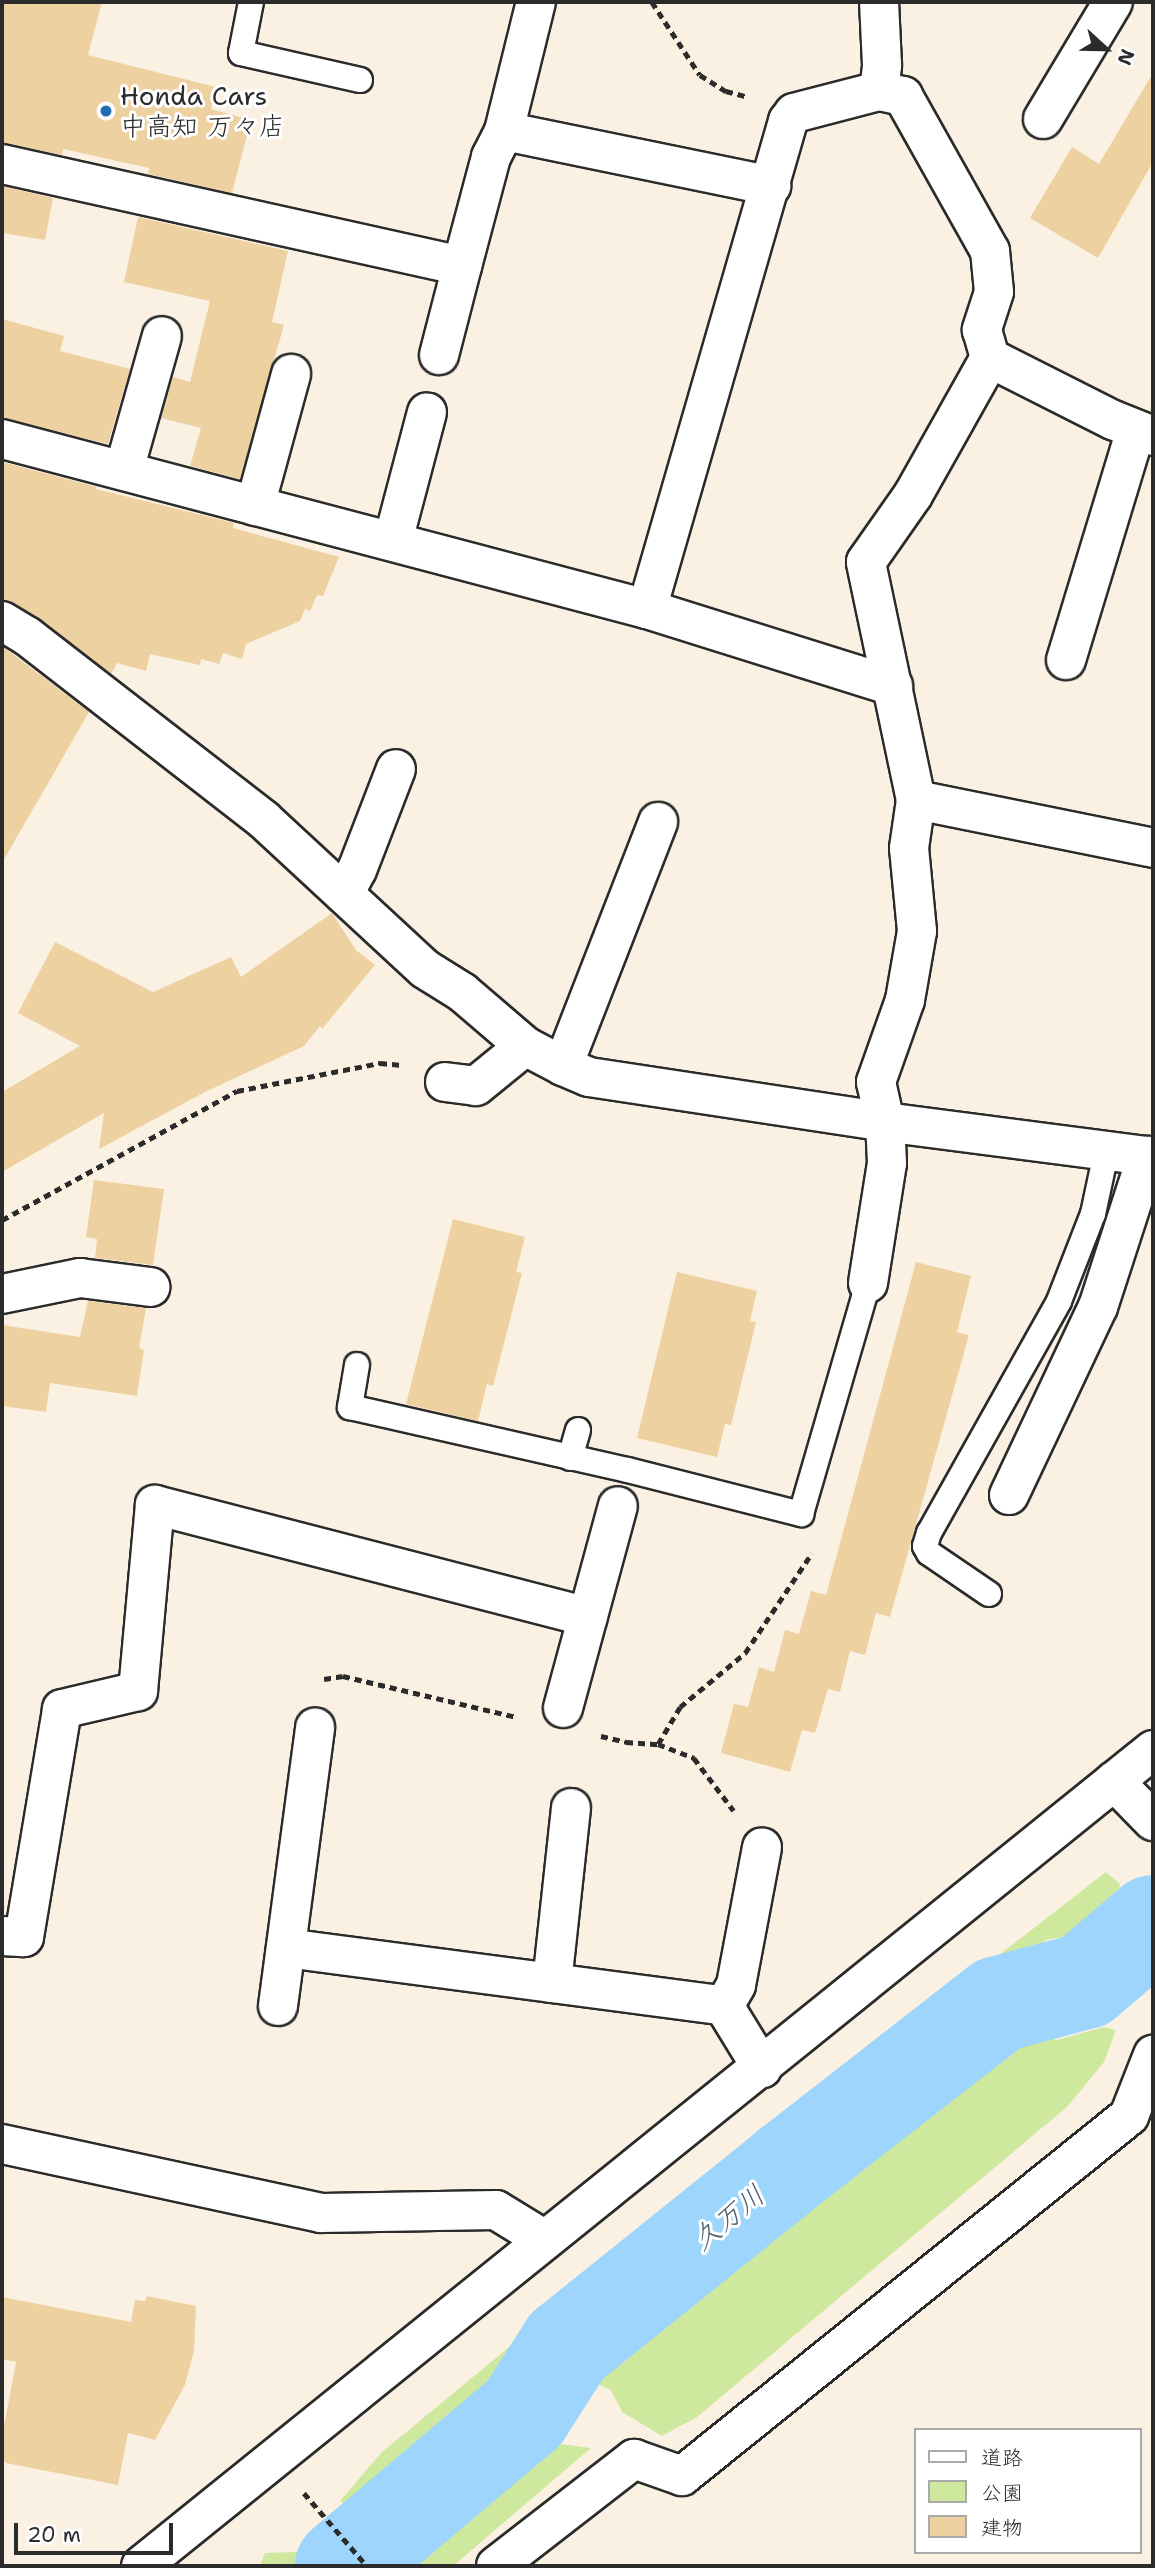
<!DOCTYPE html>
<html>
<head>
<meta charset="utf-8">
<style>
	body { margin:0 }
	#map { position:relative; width:1155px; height:2568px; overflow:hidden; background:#faf1e3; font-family:"Shantell Sans","Klee One",sans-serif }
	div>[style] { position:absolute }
	.green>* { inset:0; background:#cee89e }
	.river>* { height:96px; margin:-48px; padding:0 48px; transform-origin:48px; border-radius:48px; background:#9dd5fd }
	.building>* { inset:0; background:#edd1a1 }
	.path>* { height:4.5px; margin-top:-2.25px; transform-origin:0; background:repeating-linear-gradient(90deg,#2b2b2b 0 7px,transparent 0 12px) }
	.roads { filter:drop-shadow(2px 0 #2b2b2b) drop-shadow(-2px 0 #2b2b2b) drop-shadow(0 2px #2b2b2b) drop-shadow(0 -2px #2b2b2b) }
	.lane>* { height:24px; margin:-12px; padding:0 12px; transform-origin:12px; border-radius:12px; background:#fff }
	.street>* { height:38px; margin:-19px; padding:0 19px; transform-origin:19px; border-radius:19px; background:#fff }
	.secondary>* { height:38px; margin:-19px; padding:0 19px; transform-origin:19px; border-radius:19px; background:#fff }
	.dots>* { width:19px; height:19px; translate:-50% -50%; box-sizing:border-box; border:4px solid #fff; border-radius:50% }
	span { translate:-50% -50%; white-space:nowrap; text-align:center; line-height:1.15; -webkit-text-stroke:6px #fff; paint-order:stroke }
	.poi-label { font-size:26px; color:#2b2b2b }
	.left { translate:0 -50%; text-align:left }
	.water-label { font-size:28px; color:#4d5e6a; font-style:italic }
	.frame { position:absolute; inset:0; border:4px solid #2b2b2b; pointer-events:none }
	.legend { position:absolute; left:914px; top:2428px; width:228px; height:126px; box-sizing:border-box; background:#fff; border:2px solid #aaa; margin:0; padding:9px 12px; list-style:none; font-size:21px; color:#2b2b2b }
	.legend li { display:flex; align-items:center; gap:14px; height:35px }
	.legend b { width:35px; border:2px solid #aaa }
	.north { position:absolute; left:1071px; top:14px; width:70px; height:70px; -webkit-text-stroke:5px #fff; paint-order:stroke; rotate:112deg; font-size:19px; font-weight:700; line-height:28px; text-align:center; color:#2b2b2b }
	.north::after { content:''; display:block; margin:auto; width:24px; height:32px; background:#2b2b2b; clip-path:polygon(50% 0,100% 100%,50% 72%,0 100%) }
	.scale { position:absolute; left:14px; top:2523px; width:159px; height:32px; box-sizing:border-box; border:4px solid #2b2b2b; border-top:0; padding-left:9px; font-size:21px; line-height:24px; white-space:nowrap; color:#2b2b2b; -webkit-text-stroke:5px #fff; paint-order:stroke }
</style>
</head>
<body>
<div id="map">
	<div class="green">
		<div style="clip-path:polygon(1106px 1872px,1120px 1884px,1115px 1906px,1078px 1934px,1046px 1940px,548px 2344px,507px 2397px,413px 2477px,351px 2507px,340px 2501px,381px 2453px,734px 2161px)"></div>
		<div style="clip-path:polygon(1104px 2027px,1116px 2030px,1104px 2062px,1068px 2106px,697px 2417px,662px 2436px,622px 2412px,611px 2390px,594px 2383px,570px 2388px,592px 2350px,993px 2031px,1025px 2032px,1057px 2040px)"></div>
		<div style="clip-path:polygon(553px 2443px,591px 2448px,453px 2566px,403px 2566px,404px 2554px,473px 2479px,519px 2445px)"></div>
		<div style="clip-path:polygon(297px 2552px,313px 2558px,314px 2566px,260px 2566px,265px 2553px)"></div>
	</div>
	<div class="river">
		<div style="left:343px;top:2566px;width:237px;rotate:-40.2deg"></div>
		<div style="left:524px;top:2413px;width:80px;rotate:-57.3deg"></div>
		<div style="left:567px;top:2346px;width:284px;rotate:-38.8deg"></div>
		<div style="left:788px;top:2168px;width:267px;rotate:-37.9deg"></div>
		<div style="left:999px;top:2004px;width:89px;rotate:-15deg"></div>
		<div style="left:1085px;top:1981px;width:89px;rotate:-40.5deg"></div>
	</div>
	<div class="building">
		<div style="clip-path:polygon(2px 2px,102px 2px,88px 55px,216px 87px,211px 109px,251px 120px,232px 193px,148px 174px,149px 168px,63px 149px,62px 155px,2px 143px)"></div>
		<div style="clip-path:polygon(1153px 73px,1153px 162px,1098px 258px,1030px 218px,1072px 147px,1099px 164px)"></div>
		<div style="clip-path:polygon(2px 186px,53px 198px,45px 240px,2px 233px)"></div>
		<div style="clip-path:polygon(138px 217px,288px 251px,272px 322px,284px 325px,240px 479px,190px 466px,201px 428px,161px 418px,173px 377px,190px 382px,210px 301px,124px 282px)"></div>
		<div style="clip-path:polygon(2px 319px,64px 336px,60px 351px,130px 369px,108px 444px,2px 418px)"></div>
		<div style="clip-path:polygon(2px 462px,97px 487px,96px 489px,234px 523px,233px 528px,339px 557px,323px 596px,317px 595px,310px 611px,305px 609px,300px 621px,246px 644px,242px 659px,223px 653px,219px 664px,201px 659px,200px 665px,150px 654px,146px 671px,117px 663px,111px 674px,38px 617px,2px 599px)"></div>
		<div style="clip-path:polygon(2px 646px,89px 712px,2px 863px)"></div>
		<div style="clip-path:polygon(332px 913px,356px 950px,375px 965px,322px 1029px,320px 1026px,304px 1046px,205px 1092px,99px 1149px,104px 1113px,2px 1172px,2px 1092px,80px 1046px,18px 1013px,55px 942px,153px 992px,231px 957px,241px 977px)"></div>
		<div style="clip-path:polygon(94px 1180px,164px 1189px,153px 1265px,95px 1258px,97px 1239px,86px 1237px)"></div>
		<div style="clip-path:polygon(453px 1219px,525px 1237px,516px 1272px,522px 1273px,509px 1324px,493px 1386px,487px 1384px,478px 1421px,406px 1404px)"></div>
		<div style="clip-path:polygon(916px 1262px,971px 1276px,957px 1332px,969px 1335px,890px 1617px,876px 1613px,865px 1655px,850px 1651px,840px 1692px,828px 1689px,815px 1733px,802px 1730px,790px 1772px,721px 1753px,734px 1704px,748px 1707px,759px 1667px,774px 1672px,785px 1630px,799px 1634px,811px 1591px,826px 1595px)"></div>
		<div style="clip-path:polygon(677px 1272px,757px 1291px,750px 1321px,756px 1322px,731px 1425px,725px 1424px,717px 1457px,637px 1438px)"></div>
		<div style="clip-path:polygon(88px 1301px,146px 1308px,139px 1348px,144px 1350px,137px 1396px,50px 1383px,46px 1412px,2px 1406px,2px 1325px,80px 1337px)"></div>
		<div style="clip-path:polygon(147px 2296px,196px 2306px,194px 2351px,185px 2385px,155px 2440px,128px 2433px,118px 2485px,6px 2463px,2px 2459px,2px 2437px,16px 2362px,2px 2359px,2px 2297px,131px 2322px,135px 2300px,145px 2301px)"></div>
	</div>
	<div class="path">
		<div style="left:652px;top:2px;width:87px;rotate:56.7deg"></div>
		<div style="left:700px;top:75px;width:31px;rotate:32deg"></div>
		<div style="left:726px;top:91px;width:23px;rotate:15deg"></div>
		<div style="left:2px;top:1220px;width:268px;rotate:-28.8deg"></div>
		<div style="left:237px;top:1091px;width:146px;rotate:-11.1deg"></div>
		<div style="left:380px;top:1063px;width:22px;rotate:5deg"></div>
		<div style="left:324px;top:1679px;width:19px;rotate:-9deg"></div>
		<div style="left:343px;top:1676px;width:179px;rotate:13.3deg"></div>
		<div style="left:601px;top:1736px;width:26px;rotate:13deg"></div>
		<div style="left:626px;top:1742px;width:32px;rotate:4deg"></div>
		<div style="left:658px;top:1744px;width:39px;rotate:21deg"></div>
		<div style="left:694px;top:1758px;width:66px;rotate:53deg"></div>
		<div style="left:658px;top:1744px;width:43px;rotate:-59.3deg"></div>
		<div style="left:680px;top:1707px;width:85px;rotate:-39.7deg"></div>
		<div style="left:745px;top:1653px;width:120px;rotate:-56.2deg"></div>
		<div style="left:304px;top:2493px;width:96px;rotate:49.2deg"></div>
	</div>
	<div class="roads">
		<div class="lane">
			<div style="left:251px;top:2px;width:52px;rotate:101.1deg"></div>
			<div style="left:241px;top:53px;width:122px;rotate:12.8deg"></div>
			<div style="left:357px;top:1365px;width:43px;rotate:99.5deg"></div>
			<div style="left:350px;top:1407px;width:285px;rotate:12.8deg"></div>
			<div style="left:628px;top:1470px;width:179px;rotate:14.3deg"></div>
			<div style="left:801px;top:1514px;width:241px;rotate:-73.8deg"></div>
			<div style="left:570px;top:1458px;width:29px;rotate:-74deg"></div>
			<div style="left:989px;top:1594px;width:73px;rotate:-145.7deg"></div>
			<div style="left:929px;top:1553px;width:8px;rotate:-120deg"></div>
			<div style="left:925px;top:1546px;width:14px;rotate:-73deg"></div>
			<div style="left:929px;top:1533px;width:266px;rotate:-60.7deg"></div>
			<div style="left:1059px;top:1301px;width:93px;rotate:-68.7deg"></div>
			<div style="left:1093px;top:1214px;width:67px;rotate:-78deg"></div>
		</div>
		<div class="street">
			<div style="left:879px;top:91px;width:25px;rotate:12deg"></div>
			<div style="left:903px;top:96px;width:178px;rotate:60.7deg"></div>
			<div style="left:990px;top:251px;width:41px;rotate:84.4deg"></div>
			<div style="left:994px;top:292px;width:40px;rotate:108deg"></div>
			<div style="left:982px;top:330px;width:29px;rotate:74deg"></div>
			<div style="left:1043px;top:119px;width:136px;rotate:-59.1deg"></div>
			<div style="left:504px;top:131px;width:133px;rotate:-76.1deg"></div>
			<div style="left:2px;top:164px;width:471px;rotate:12.5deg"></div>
			<div style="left:462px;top:266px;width:113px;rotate:-75.1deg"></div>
			<div style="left:491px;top:157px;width:29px;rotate:-63deg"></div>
			<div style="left:504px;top:131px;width:273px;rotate:11.6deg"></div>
			<div style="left:439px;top:355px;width:92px;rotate:-75.5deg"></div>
			<div style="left:2px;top:439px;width:667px;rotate:14.77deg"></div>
			<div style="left:647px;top:609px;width:258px;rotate:17.4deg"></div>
			<div style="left:124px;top:470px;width:139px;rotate:-74.2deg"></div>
			<div style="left:255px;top:506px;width:137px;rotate:-74.7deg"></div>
			<div style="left:393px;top:541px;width:133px;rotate:-75.2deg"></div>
			<div style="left:647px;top:609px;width:508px;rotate:-73.88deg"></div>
			<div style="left:788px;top:121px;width:10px;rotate:-53deg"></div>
			<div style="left:794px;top:113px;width:88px;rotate:-14.5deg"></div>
			<div style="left:879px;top:91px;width:26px;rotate:-83deg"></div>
			<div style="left:882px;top:65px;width:63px;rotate:-92.7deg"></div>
			<div style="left:2px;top:621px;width:29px;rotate:31deg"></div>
			<div style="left:27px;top:636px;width:300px;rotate:37.8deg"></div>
			<div style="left:264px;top:820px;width:219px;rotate:42.8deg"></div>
			<div style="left:425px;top:969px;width:44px;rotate:31.9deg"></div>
			<div style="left:462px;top:992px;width:83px;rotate:40.6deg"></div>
			<div style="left:525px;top:1046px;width:43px;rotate:27.8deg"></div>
			<div style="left:563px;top:1066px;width:28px;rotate:23deg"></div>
			<div style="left:589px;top:1077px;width:299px;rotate:8.6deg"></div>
			<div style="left:885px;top:1122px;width:270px;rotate:7.4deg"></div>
			<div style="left:1066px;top:660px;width:240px;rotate:-73.1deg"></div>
			<div style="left:916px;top:800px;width:242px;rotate:11.4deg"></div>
			<div style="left:344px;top:894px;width:27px;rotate:-62deg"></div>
			<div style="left:357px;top:870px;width:108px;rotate:-68.9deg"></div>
			<div style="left:563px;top:1066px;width:262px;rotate:-68.7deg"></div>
			<div style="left:445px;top:1082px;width:31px;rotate:7deg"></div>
			<div style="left:476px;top:1086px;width:63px;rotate:-39.2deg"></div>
			<div style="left:868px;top:1283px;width:121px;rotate:-81deg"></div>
			<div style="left:887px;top:1163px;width:41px;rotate:-92.8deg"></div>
			<div style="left:885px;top:1122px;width:41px;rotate:-102.7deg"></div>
			<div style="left:876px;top:1082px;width:87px;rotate:-70.5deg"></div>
			<div style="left:905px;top:1000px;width:70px;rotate:-80.1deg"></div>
			<div style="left:917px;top:931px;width:83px;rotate:-95.5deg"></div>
			<div style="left:909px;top:848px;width:49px;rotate:-81.7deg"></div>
			<div style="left:916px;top:800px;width:243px;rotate:-101.9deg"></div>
			<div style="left:866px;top:562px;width:82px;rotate:-55deg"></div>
			<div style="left:913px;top:495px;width:157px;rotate:-60.7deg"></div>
			<div style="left:990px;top:358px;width:138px;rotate:26.8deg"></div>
			<div style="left:1113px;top:420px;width:43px;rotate:21.8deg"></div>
			<div style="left:2px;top:1294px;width:80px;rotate:-11.6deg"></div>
			<div style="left:80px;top:1278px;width:71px;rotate:7.3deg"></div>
			<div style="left:1009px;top:1495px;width:208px;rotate:-64.7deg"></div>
			<div style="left:1098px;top:1307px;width:159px;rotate:-72deg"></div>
			<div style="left:563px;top:1708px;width:209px;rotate:-74.8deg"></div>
			<div style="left:1114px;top:1781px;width:56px;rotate:45.7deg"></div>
			<div style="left:2px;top:1936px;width:22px;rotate:3deg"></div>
			<div style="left:24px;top:1937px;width:231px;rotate:-80.5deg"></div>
			<div style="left:62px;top:1709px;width:78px;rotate:-13.3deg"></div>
			<div style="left:138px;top:1691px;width:187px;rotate:-84.8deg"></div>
			<div style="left:155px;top:1505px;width:447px;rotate:14.5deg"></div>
			<div style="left:286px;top:1948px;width:442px;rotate:7.5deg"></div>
			<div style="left:724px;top:2006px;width:73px;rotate:58.5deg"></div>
			<div style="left:552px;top:1983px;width:176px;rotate:-83.8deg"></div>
			<div style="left:278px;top:2006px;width:281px;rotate:-82.4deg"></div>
			<div style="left:724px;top:2006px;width:24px;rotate:-60deg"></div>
			<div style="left:736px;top:1985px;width:140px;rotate:-79.3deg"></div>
			<div style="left:2px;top:2144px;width:326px;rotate:12.2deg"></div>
			<div style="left:321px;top:2213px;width:175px;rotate:-1deg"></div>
			<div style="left:496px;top:2210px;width:57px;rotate:31.5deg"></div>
			<div style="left:496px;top:2566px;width:175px;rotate:-37.8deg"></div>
			<div style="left:634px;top:2459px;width:51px;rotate:19.5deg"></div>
			<div style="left:682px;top:2476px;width:574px;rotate:-38.85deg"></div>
			<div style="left:1129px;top:2116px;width:66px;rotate:-68.5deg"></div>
		</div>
		<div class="secondary">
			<div style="left:141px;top:2566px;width:1300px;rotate:-38.88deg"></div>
		</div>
	</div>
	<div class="dots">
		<div style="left:106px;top:111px;background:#1f6fb2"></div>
	</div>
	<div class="poi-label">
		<span class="left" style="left:120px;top:111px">Honda Cars<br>中高知 万々店</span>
	</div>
	<div class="water-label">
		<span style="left:728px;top:2217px;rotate:-39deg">久万川</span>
	</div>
	<div class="frame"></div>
	<ul class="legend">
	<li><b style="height:9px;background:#fff"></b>道路</li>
	<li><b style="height:19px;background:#cee89e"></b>公園</li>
	<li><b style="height:19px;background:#edd1a1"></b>建物</li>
	</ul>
	<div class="north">N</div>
	<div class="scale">20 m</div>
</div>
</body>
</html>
